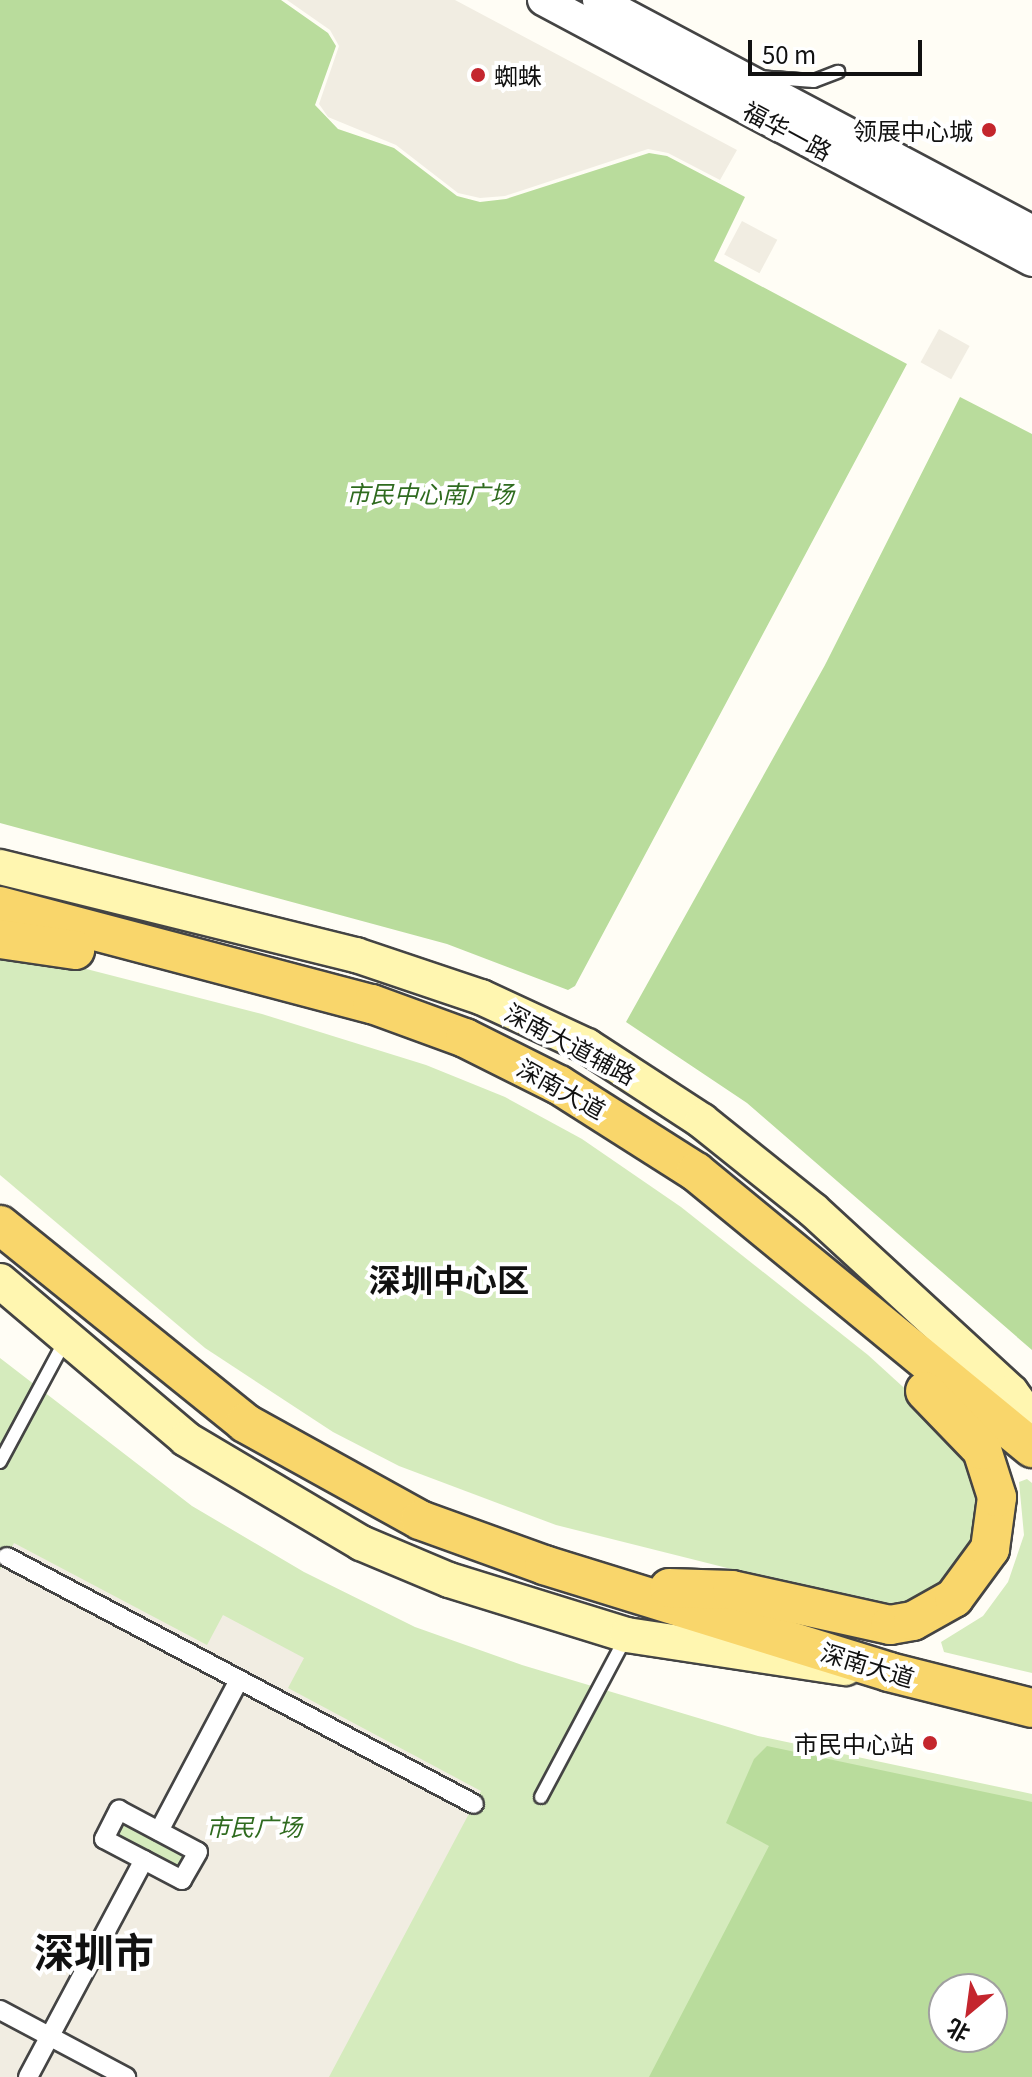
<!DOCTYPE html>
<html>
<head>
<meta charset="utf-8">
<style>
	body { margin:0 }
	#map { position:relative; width:1032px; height:2077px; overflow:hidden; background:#fffdf5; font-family:Georgia,"Noto Sans SC",serif }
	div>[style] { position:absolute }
	.green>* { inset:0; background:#d5ebbd }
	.forest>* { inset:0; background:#b9dc9c }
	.plaza>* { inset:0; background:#f1ede2; transform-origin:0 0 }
	.roads { filter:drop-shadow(2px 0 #444) drop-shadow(-2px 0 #444) drop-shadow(0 2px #444) drop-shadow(0 -2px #444) }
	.service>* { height:12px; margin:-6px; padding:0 6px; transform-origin:6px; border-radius:6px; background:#fff }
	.pedestrian>* { height:18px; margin:-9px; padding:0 9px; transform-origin:9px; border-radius:9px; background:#fff }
	.tertiary>* { height:30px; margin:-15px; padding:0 15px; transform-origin:15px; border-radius:15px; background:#fff }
	.secondary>* { height:34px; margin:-17px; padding:0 17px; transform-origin:17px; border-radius:17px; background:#fff6b0 }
	.primary>* { height:38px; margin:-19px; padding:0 19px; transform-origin:19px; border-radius:19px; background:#f9d66b }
	.dots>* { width:22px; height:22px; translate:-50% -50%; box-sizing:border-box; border:4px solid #fff; border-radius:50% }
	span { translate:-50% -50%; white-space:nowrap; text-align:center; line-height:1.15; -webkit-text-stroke:8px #fff; paint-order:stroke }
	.poi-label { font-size:24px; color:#111 }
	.left { translate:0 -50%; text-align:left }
	.right { translate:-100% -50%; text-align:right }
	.street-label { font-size:24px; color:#111 }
	.park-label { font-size:24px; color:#2f6b1f; font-style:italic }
	.district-label { font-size:32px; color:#111; font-weight:700 }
	.town-label { font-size:40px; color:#111; font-weight:700 }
	.north { position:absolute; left:928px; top:1973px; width:80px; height:80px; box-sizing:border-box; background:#fff; border:2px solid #a0a0a0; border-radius:50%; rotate:209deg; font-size:22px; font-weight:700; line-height:32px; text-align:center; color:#111 }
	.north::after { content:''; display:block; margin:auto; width:28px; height:36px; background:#c4262e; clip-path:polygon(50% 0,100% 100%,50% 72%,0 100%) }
	.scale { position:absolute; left:748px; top:40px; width:174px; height:36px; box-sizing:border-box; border:4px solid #111; border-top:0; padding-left:10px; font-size:24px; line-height:28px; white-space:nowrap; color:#111; -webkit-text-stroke:6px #fff; paint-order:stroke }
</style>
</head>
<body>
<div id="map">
	<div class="green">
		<div style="clip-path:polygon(0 951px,24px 953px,262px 1014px,426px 1065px,505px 1097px,582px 1139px,681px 1207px,868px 1355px,959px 1438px,983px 1483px,978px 1538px,940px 1592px,906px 1603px,867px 1603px,556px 1525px,399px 1466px,333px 1432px,205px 1348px,0 1175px)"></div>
		<div style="clip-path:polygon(evenodd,0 1358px,192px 1506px,304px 1572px,415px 1627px,522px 1665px,758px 1736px,1032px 1794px,1032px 2077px,0 2077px,0 1358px,944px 1989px,992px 1989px,992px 2037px,944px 2037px,944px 1989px)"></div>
		<div style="clip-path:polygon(1027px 1479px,1032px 1483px,1032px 1673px,944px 1652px,941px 1642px,983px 1616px,1008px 1582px,1024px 1535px,1019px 1482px)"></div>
	</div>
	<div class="forest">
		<div style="clip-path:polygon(0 0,281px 0,328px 33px,336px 46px,315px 105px,338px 129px,394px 148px,457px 196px,480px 202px,506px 199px,649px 153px,667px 156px,745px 197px,714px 261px,907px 364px,575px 986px,568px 990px,447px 944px,0 823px)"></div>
		<div style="clip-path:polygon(960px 397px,1032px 434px,1032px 1350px,747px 1103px,626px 1022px,825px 665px)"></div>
		<div style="clip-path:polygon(evenodd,767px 1746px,1032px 1802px,1032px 2077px,649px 2077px,769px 1846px,726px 1823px,754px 1759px,767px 1746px,944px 1989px,992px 1989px,992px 2037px,944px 2037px,944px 1989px)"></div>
	</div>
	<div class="plaza">
		<div style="clip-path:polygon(287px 0,455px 0,737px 150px,720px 180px,668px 153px,648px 149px,505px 196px,480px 198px,458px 193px,396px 145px,328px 117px,319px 104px,339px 46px,330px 30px)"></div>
		<div style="left:742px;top:221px;width:40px;height:38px;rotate:28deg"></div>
		<div style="left:939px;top:329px;width:35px;height:38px;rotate:29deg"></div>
		<div style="clip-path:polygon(evenodd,14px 1543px,207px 1645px,223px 1615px,304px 1658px,288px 1688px,481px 1791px,329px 2077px,0 2077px,0 1570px,14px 1543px,122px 1823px,186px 1857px,179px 1869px,116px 1835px,122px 1823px)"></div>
	</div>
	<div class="roads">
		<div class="service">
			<div style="left:759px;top:77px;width:55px;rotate:4.2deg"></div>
			<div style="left:814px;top:81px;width:26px;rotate:-21deg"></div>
			<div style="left:0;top:1462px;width:140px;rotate:-61.8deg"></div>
			<div style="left:541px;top:1797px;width:181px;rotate:-62deg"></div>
		</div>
		<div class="pedestrian">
			<div style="left:7px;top:1557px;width:528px;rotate:27.87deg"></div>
			<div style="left:119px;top:1810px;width:89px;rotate:28deg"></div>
			<div style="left:198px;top:1852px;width:32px;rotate:120deg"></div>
			<div style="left:182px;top:1880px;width:88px;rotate:-152.3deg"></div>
			<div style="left:104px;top:1839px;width:33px;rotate:-63deg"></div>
			<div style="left:159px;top:1831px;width:171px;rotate:-62.1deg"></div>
			<div style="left:0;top:2010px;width:143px;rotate:28deg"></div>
			<div style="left:28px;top:2077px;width:246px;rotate:-61.9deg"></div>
		</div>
		<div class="tertiary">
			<div style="left:543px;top:0;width:554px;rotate:28.09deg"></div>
			<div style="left:598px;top:0;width:492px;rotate:28deg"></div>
		</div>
		<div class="secondary">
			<div style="left:0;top:867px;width:367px;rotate:13.9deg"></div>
			<div style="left:356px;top:955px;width:132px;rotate:18.6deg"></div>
			<div style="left:481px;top:997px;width:117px;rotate:24.8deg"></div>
			<div style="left:587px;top:1046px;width:137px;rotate:33.1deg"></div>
			<div style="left:702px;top:1121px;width:142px;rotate:38.7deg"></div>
			<div style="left:813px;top:1210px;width:269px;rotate:42.6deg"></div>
			<div style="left:1011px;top:1392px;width:36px;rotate:54deg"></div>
			<div style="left:0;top:1281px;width:244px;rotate:40.3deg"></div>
			<div style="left:186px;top:1439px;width:204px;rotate:30.7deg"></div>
			<div style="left:361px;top:1543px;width:95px;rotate:22.8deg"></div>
			<div style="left:449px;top:1580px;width:186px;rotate:17.2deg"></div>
			<div style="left:627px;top:1635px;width:221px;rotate:8.6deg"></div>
		</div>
		<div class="primary">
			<div style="left:0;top:906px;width:385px;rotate:14.8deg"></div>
			<div style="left:372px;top:1004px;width:99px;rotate:20.1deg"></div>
			<div style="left:465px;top:1038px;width:105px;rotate:26.6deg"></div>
			<div style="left:559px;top:1085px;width:162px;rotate:32.4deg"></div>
			<div style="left:696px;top:1172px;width:435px;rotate:39.4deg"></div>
			<div style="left:0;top:939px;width:76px;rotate:8.3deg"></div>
			<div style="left:0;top:1225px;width:315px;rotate:38.9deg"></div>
			<div style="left:245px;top:1423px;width:200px;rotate:29deg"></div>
			<div style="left:420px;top:1520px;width:132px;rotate:19.9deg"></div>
			<div style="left:544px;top:1565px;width:361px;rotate:17.2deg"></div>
			<div style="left:889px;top:1672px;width:147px;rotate:14.1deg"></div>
			<div style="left:669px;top:1588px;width:63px;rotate:1.8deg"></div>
			<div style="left:732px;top:1590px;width:162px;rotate:12.5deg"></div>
			<div style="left:890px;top:1625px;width:23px;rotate:-10deg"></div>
			<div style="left:913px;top:1621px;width:47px;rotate:-29.3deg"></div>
			<div style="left:954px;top:1598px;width:61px;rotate:-53.7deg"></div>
			<div style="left:990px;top:1549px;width:52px;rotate:-82.3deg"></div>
			<div style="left:997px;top:1497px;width:49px;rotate:-107.7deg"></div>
			<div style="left:982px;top:1450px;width:82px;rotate:-134deg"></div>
		</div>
	</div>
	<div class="dots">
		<div style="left:478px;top:75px;background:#c4262e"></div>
		<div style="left:989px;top:130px;background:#c4262e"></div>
		<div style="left:930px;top:1743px;background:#c4262e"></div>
	</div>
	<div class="poi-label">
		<span class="left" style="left:494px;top:75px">蜘蛛</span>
		<span class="right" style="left:973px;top:130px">领展中心城</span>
		<span class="right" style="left:914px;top:1743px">市民中心站</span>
	</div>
	<div class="street-label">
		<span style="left:788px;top:130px;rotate:28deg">福华一路</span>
		<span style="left:571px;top:1043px;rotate:28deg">深南大道辅路</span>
		<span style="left:562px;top:1088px;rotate:29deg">深南大道</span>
		<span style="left:868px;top:1664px;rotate:17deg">深南大道</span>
	</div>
	<div class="park-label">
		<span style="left:430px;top:493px">市民中心南广场</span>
		<span style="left:254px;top:1826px">市民广场</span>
	</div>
	<div class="district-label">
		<span style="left:449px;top:1278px">深圳中心区</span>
	</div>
	<div class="town-label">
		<span style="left:94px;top:1950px">深圳市</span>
	</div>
	<div class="north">北</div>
	<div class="scale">50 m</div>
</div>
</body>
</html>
